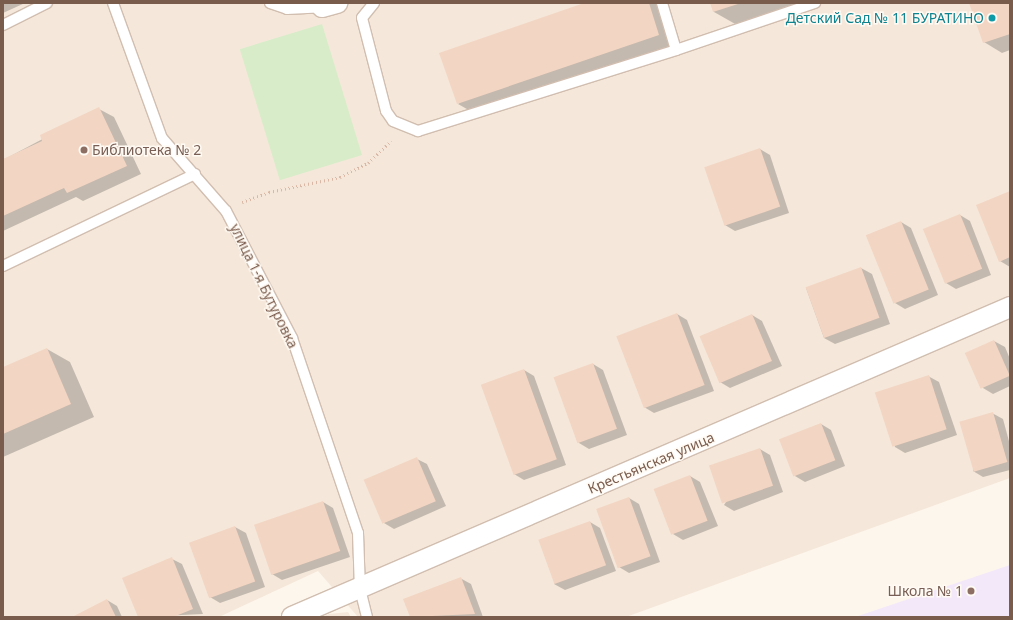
<!DOCTYPE html>
<html>
<head>
<meta charset="utf-8">
<style>
	body { margin:0 }
	#map { position:relative; width:1013px; height:620px; overflow:hidden; background:#fdf6ec; font-family:"Noto Sans",sans-serif }
	div>[style] { position:absolute }
	.residential>* { inset:0; background:#f5e8da }
	.education>* { inset:0; background:#f3e8fa }
	.green>* { inset:0; background:#d8ecc9; transform-origin:0 0 }
	.shadow>* { inset:0; background:#0003 }
	.building>* { inset:0; background:#f3d5c3; transform-origin:0 0 }
	.path>* { height:2.5px; margin-top:-1.25px; transform-origin:0; background:repeating-linear-gradient(90deg,#d9b8a5 0 1px,transparent 0 4px) }
	.roads { filter:drop-shadow(1px 0 #d1beb0) drop-shadow(-1px 0 #d1beb0) drop-shadow(0 1px #d1beb0) drop-shadow(0 -1px #d1beb0) }
	.service>* { height:10px; margin:-5px; padding:0 5px; transform-origin:5px; border-radius:5px; background:#fff }
	.minor>* { height:20px; margin:-10px; padding:0 10px; transform-origin:10px; border-radius:10px; background:#fff }
	.dots>* { width:11px; height:11px; translate:-50% -50%; box-sizing:border-box; border:2px solid #fffaf3; border-radius:50% }
	span { translate:-50% -50%; white-space:nowrap; text-align:center; line-height:1.15; -webkit-text-stroke:3px #fffaf3; paint-order:stroke }
	.culture-label { font-size:14px; color:#0d838f }
	.right { translate:-100% -50%; text-align:right }
	.education-label { font-size:14px; color:#785e54 }
	.left { translate:0 -50%; text-align:left }
	.street-label { font-size:14px; color:#7a5c4d }
	.frame { position:absolute; inset:0; border:4px solid #7a5c4d; pointer-events:none }
</style>
</head>
<body>
<div id="map">
	<div class="residential">
		<div style="clip-path:polygon(3px 3px,1010px 3px,1010px 478px,626px 617px,358px 617px,318px 571px,219px 617px,3px 617px)"></div>
		<div style="clip-path:polygon(348px 612px,351px 617px,321px 617px,329px 614px)"></div>
	</div>
	<div class="education">
		<div style="clip-path:polygon(1010px 565px,1010px 617px,855px 617px)"></div>
	</div>
	<div class="green">
		<div style="left:322px;top:24px;width:137px;height:86px;rotate:73deg"></div>
	</div>
	<div class="shadow">
		<div style="clip-path:polygon(3px 3px,25px 3px,3px 13px)"></div>
		<div style="clip-path:polygon(587px 3px,667px 3px,682px 48px,481px 117px,458px 104px)"></div>
		<div style="clip-path:polygon(711px 3px,806px 3px,737px 25px,714px 12px)"></div>
		<div style="clip-path:polygon(970px 3px,1010px 3px,1010px 50px,1002px 53px,984px 42px)"></div>
		<div style="clip-path:polygon(99px 109px,114px 117px,141px 174px,83px 201px,76px 197px,3px 231px,3px 160px)"></div>
		<div style="clip-path:polygon(760px 149px,770px 155px,789px 213px,735px 231px,725px 225px)"></div>
		<div style="clip-path:polygon(1010px 192px,1010px 267px,1000px 261px)"></div>
		<div style="clip-path:polygon(960px 215px,970px 221px,991px 275px,956px 289px,946px 283px)"></div>
		<div style="clip-path:polygon(901px 222px,911px 228px,938px 295px,905px 309px,895px 303px,868px 235px)"></div>
		<div style="clip-path:polygon(861px 268px,872px 274px,890px 324px,835px 344px,824px 338px,806px 288px)"></div>
		<div style="clip-path:polygon(677px 314px,687px 320px,714px 391px,654px 413px,644px 407px)"></div>
		<div style="clip-path:polygon(752px 315px,762px 321px,782px 366px,730px 388px,720px 382px)"></div>
		<div style="clip-path:polygon(994px 341px,1005px 347px,1010px 359px,1010px 386px,993px 394px,983px 388px)"></div>
		<div style="clip-path:polygon(47px 349px,70px 362px,94px 417px,3px 457px,3px 368px)"></div>
		<div style="clip-path:polygon(593px 364px,603px 370px,627px 435px,589px 449px,579px 443px,555px 378px)"></div>
		<div style="clip-path:polygon(524px 370px,534px 376px,566px 465px,524px 480px,514px 474px)"></div>
		<div style="clip-path:polygon(928px 376px,939px 382px,957px 435px,905px 453px,895px 447px,877px 394px)"></div>
		<div style="clip-path:polygon(992px 413px,1003px 419px,1010px 445px,1010px 470px,983px 477px,973px 471px)"></div>
		<div style="clip-path:polygon(821px 424px,831px 430px,845px 466px,805px 482px,795px 476px)"></div>
		<div style="clip-path:polygon(760px 449px,770px 455px,783px 492px,734px 511px,724px 505px)"></div>
		<div style="clip-path:polygon(417px 459px,427px 464px,446px 506px,394px 529px,384px 523px)"></div>
		<div style="clip-path:polygon(690px 476px,700px 482px,718px 526px,683px 540px,673px 534px)"></div>
		<div style="clip-path:polygon(629px 498px,639px 504px,660px 562px,629px 573px,619px 567px)"></div>
		<div style="clip-path:polygon(323px 502px,333px 508px,350px 557px,282px 580px,272px 574px)"></div>
		<div style="clip-path:polygon(590px 522px,600px 528px,616px 571px,565px 590px,554px 584px)"></div>
		<div style="clip-path:polygon(235px 527px,246px 533px,265px 587px,220px 603px,210px 597px)"></div>
		<div style="clip-path:polygon(172px 559px,182px 564px,203px 614px,140px 617px)"></div>
		<div style="clip-path:polygon(460px 578px,471px 584px,483px 617px,411px 617px,405px 599px)"></div>
		<div style="clip-path:polygon(107px 600px,117px 606px,122px 617px,74px 617px)"></div>
	</div>
	<div class="building">
		<div style="clip-path:polygon(584px 3px,649px 3px,659px 35px,457px 104px,439px 53px)"></div>
		<div style="clip-path:polygon(710px 3px,741px 3px,713px 12px)"></div>
		<div style="clip-path:polygon(969px 3px,1010px 3px,1010px 34px,983px 43px)"></div>
		<div style="clip-path:polygon(99px 107px,127px 166px,67px 193px,64px 188px,3px 216px,3px 159px,42px 141px,40px 135px)"></div>
		<div style="left:760px;top:148px;width:62px;height:59px;rotate:71deg"></div>
		<div style="clip-path:polygon(1010px 191px,1010px 257px,999px 262px,976px 205px)"></div>
		<div style="left:960px;top:214px;width:59px;height:40px;rotate:68deg"></div>
		<div style="left:901px;top:221px;width:74px;height:38px;rotate:68deg"></div>
		<div style="left:861px;top:267px;width:54px;height:59px;rotate:70deg"></div>
		<div style="left:677px;top:313px;width:77px;height:65px;rotate:69deg"></div>
		<div style="left:752px;top:314px;width:51px;height:57px;rotate:67deg"></div>
		<div style="left:994px;top:340px;width:39px;height:32px;rotate:66deg"></div>
		<div style="clip-path:polygon(47px 348px,71px 404px,3px 434px,3px 367px)"></div>
		<div style="left:593px;top:363px;width:70px;height:42px;rotate:70deg"></div>
		<div style="left:524px;top:369px;width:96px;height:46px;rotate:70deg"></div>
		<div style="left:929px;top:375px;width:57px;height:57px;rotate:72deg"></div>
		<div style="left:993px;top:412px;width:52px;height:35px;rotate:74deg"></div>
		<div style="left:821px;top:423px;width:40px;height:45px;rotate:69deg"></div>
		<div style="left:760px;top:448px;width:40px;height:54px;rotate:71deg"></div>
		<div style="left:417px;top:457px;width:48px;height:58px;rotate:67deg"></div>
		<div style="left:690px;top:475px;width:49px;height:39px;rotate:69deg"></div>
		<div style="left:629px;top:497px;width:63px;height:35px;rotate:70deg"></div>
		<div style="left:323px;top:501px;width:53px;height:73px;rotate:71deg"></div>
		<div style="left:590px;top:521px;width:47px;height:55px;rotate:70deg"></div>
		<div style="left:235px;top:526px;width:59px;height:49px;rotate:70deg"></div>
		<div style="clip-path:polygon(172px 557px,193px 609px,173px 617px,138px 617px,122px 578px)"></div>
		<div style="clip-path:polygon(461px 577px,475px 614px,410px 617px,403px 599px)"></div>
		<div style="clip-path:polygon(107px 599px,116px 617px,72px 617px)"></div>
	</div>
	<div class="path">
		<div style="left:242px;top:202px;width:29px;rotate:-20deg"></div>
		<div style="left:269px;top:192px;width:73px;rotate:-11.9deg"></div>
		<div style="left:340px;top:177px;width:31px;rotate:-27deg"></div>
		<div style="left:368px;top:163px;width:32px;rotate:-44deg"></div>
	</div>
	<div class="roads">
		<div class="service">
			<div style="left:113px;top:3px;width:144px;rotate:70.1deg"></div>
			<div style="left:162px;top:138px;width:97px;rotate:48.8deg"></div>
			<div style="left:226px;top:211px;width:143px;rotate:62.5deg"></div>
			<div style="left:292px;top:338px;width:206px;rotate:71.3deg"></div>
			<div style="left:358px;top:533px;width:56px;rotate:88deg"></div>
			<div style="left:360px;top:589px;width:29px;rotate:76deg"></div>
			<div style="left:270px;top:3px;width:18px;rotate:19deg"></div>
			<div style="left:287px;top:9px;width:35px;rotate:-3deg"></div>
			<div style="left:374px;top:3px;width:19px;rotate:129deg"></div>
			<div style="left:362px;top:18px;width:96px;rotate:75.5deg"></div>
			<div style="left:386px;top:111px;width:12px;rotate:55deg"></div>
			<div style="left:393px;top:121px;width:27px;rotate:22deg"></div>
			<div style="left:418px;top:131px;width:270px;rotate:-17.4deg"></div>
			<div style="left:662px;top:3px;width:49px;rotate:73.4deg"></div>
			<div style="left:676px;top:50px;width:147px;rotate:-18.7deg"></div>
			<div style="left:3px;top:25px;width:49px;rotate:-26.6deg"></div>
			<div style="left:3px;top:266px;width:213px;rotate:-25.6deg"></div>
		</div>
		<div class="minor">
			<div style="left:322px;top:7px;width:16px;rotate:-15deg"></div>
			<div style="left:292px;top:617px;width:782px;rotate:-23.35deg"></div>
		</div>
	</div>
	<div class="dots">
		<div style="left:992px;top:18px;background:#0f9aa8"></div>
		<div style="left:84px;top:150px;background:#8d6e63"></div>
		<div style="left:971px;top:591px;background:#8d6e63"></div>
	</div>
	<div class="culture-label">
		<span class="right" style="left:984px;top:18px">Детский Сад № 11 БУРАТИНО</span>
	</div>
	<div class="education-label">
		<span class="left" style="left:92px;top:150px">Библиотека № 2</span>
		<span class="right" style="left:963px;top:591px">Школа № 1</span>
	</div>
	<div class="street-label">
		<span style="left:264px;top:286px;rotate:64deg">улица 1-я Бутуровка</span>
		<span style="left:651px;top:463px;rotate:-23deg">Крестьянская улица</span>
	</div>
	<div class="frame"></div>
</div>
</body>
</html>
